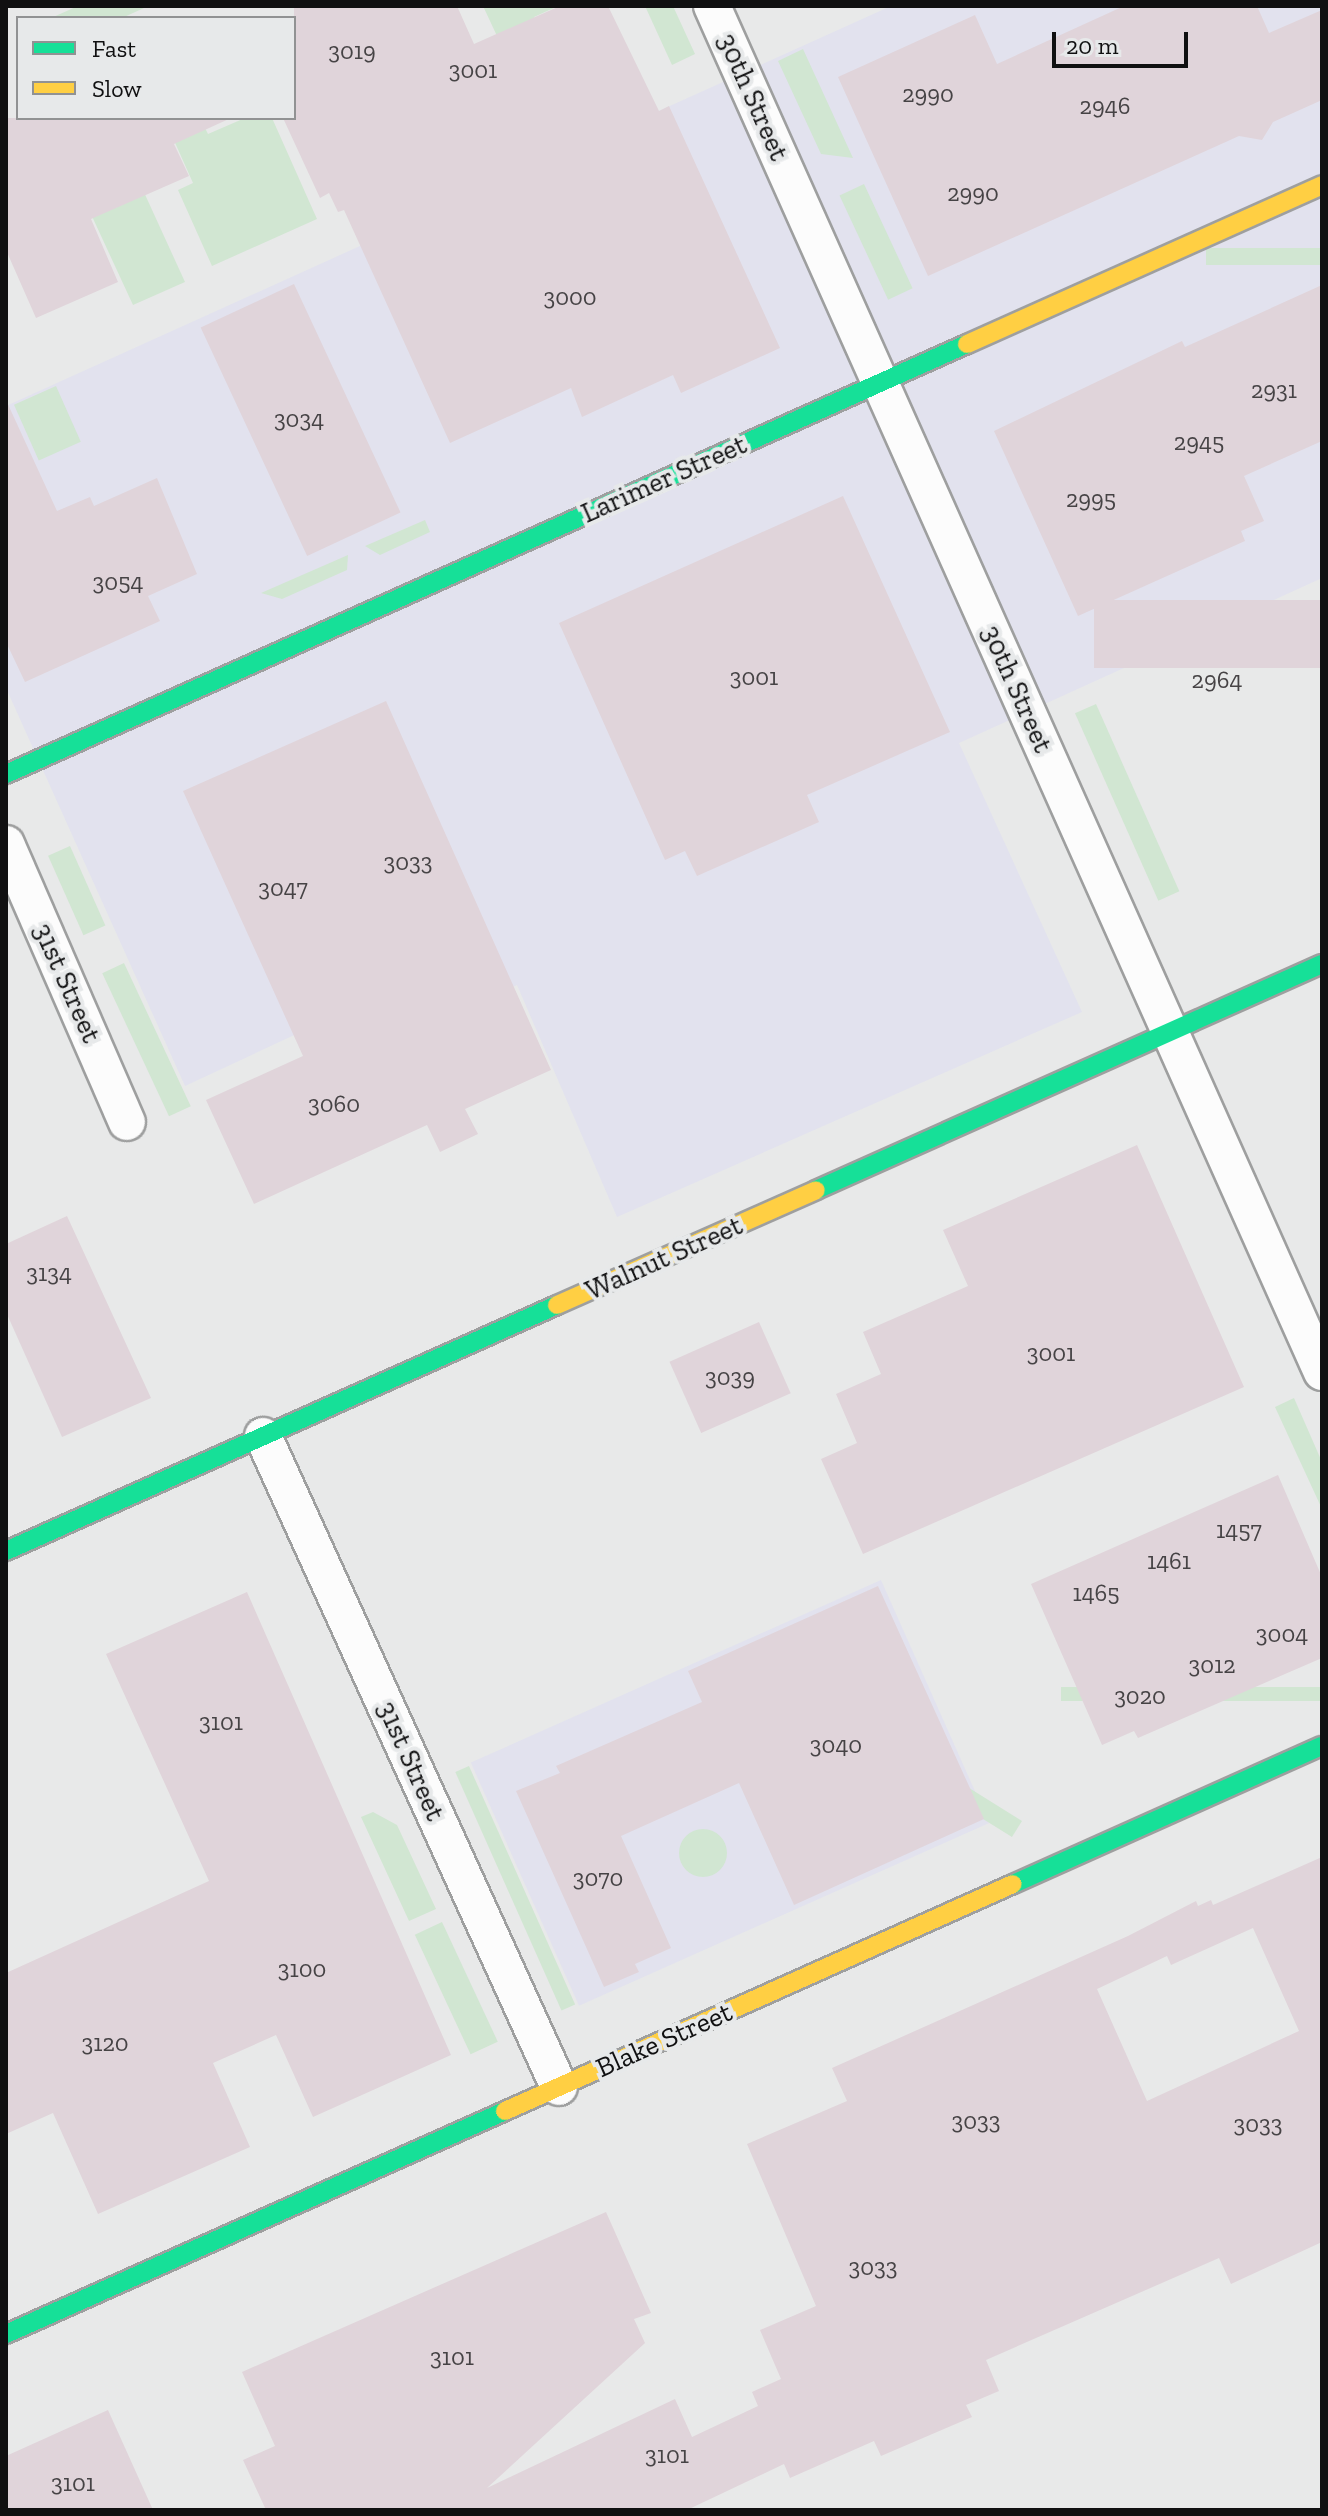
<!DOCTYPE html>
<html>
<head>
<meta charset="utf-8">
<style>
	body { margin:0 }
	#map { position:relative; width:1328px; height:2516px; overflow:hidden; background:#e8e9e9; font-family:"Zilla Slab",serif }
	div>[style] { position:absolute }
	.commercial>* { inset:0; background:#e2e2ee; transform-origin:0 0 }
	.green>* { inset:0; background:#d1e6d2; transform-origin:0 0 }
	.round { border-radius:50% }
	.building>* { inset:0; background:#e0d4da; transform-origin:0 0 }
	.roads { filter:drop-shadow(2px 0 #9e9f9f) drop-shadow(-2px 0 #9e9f9f) drop-shadow(0 2px #9e9f9f) drop-shadow(0 -2px #9e9f9f) }
	.street>* { height:36px; margin:-18px; padding:0 18px; transform-origin:18px; border-radius:18px; background:#fcfcfc }
	.fast>* { height:18px; margin:-9px; padding:0 9px; transform-origin:9px; border-radius:9px; background:#16e098 }
	.slow>* { height:18px; margin:-9px; padding:0 9px; transform-origin:9px; border-radius:9px; background:#ffcf43 }
	span { translate:-50% -50%; white-space:nowrap; text-align:center; line-height:1.15; -webkit-text-stroke:8px #e7e9ea; paint-order:stroke }
	.number-label { font-size:24px; color:#464345 }
	.number-label span { -webkit-text-stroke-width:0 }
	.street-label { font-size:28px; color:#101011 }
	.frame { position:absolute; inset:0; border:8px solid #101011; pointer-events:none }
	.legend { position:absolute; left:16px; top:16px; width:280px; height:104px; box-sizing:border-box; background:#e7e9ea; border:2px solid #919293; margin:0; padding:10px 14px; list-style:none; font-size:24px; color:#101011 }
	.legend li { display:flex; align-items:center; gap:16px; height:40px }
	.legend b { width:40px; border:2px solid #919293 }
	.scale { position:absolute; left:1052px; top:32px; width:136px; height:36px; box-sizing:border-box; border:4px solid #101011; border-top:0; padding-left:10px; font-size:24px; line-height:28px; white-space:nowrap; color:#101011; -webkit-text-stroke:6px #e7e9ea; paint-order:stroke }
</style>
</head>
<body>
<div id="map">
	<div class="commercial">
		<div style="clip-path:polygon(891px 6px,1322px 6px,1322px 578px,959px 743px,1082px 1012px,617px 1217px,517px 985px,427px 1026px,406px 983px,185px 1086px,6px 688px,6px 406px)"></div>
		<div style="left:881px;top:1580px;width:266px;height:449px;rotate:66deg"></div>
	</div>
	<div class="green">
		<div style="clip-path:polygon(78px 6px,143px 6px,144px 8px,122px 18px,51px 18px)"></div>
		<div style="clip-path:polygon(483px 6px,558px 6px,534px 17px,550px 50px,497px 36px)"></div>
		<div style="clip-path:polygon(645px 6px,673px 6px,695px 54px,672px 65px)"></div>
		<div style="clip-path:polygon(803px 49px,853px 158px,821px 154px,778px 61px)"></div>
		<div style="clip-path:polygon(164px 118px,200px 118px,208px 134px,245px 118px,272px 118px,317px 219px,212px 266px,178px 190px,193px 183px)"></div>
		<div style="clip-path:polygon(47px 119px,116px 131px,185px 282px,133px 305px)"></div>
		<div style="left:864px;top:184px;width:115px;height:27px;rotate:65deg"></div>
		<div style="left:1322px;top:248px;width:17px;height:116px;rotate:90deg"></div>
		<div style="left:56px;top:386px;width:61px;height:46px;rotate:66deg"></div>
		<div style="clip-path:polygon(425px 520px,430px 532px,380px 555px,365px 546px)"></div>
		<div style="clip-path:polygon(348px 555px,347px 570px,282px 599px,261px 593px)"></div>
		<div style="left:1096px;top:704px;width:205px;height:23px;rotate:66deg"></div>
		<div style="left:70px;top:846px;width:87px;height:24px;rotate:66deg"></div>
		<div style="left:124px;top:963px;width:158px;height:24px;rotate:65deg"></div>
		<div style="clip-path:polygon(1294px 1398px,1322px 1462px,1322px 1509px,1275px 1407px)"></div>
		<div style="left:1322px;top:1687px;width:14px;height:261px;rotate:90deg"></div>
		<div style="left:469px;top:1766px;width:261px;height:15px;rotate:66deg"></div>
		<div style="clip-path:polygon(373px 1812px,397px 1825px,436px 1909px,409px 1921px,361px 1817px)"></div>
		<div style="left:1022px;top:1821px;width:19px;height:286px;rotate:122deg"></div>
		<div class="round" style="left:679px;top:1829px;width:48px;height:48px"></div>
		<div style="left:442px;top:1922px;width:132px;height:30px;rotate:65deg"></div>
	</div>
	<div class="building">
		<div style="clip-path:polygon(294px 6px,457px 6px,474px 44px,560px 6px,608px 6px,659px 111px,669px 106px,780px 348px,681px 393px,673px 375px,582px 417px,571px 388px,450px 443px,344px 210px,338px 212px,329px 193px,320px 198px,283px 118px,294px 118px)"></div>
		<div style="clip-path:polygon(1124px 6px,1257px 6px,1269px 33px,1322px 10px,1322px 100px,1273px 122px,1262px 140px,1239px 136px,928px 276px,838px 77px,975px 15px,997px 64px)"></div>
		<div style="clip-path:polygon(6px 118px,231px 118px,174px 144px,189px 176px,91px 219px,118px 282px,36px 318px,6px 250px)"></div>
		<div style="left:294px;top:284px;width:252px;height:103px;rotate:65deg"></div>
		<div style="clip-path:polygon(1322px 285px,1322px 441px,1244px 476px,1264px 521px,1241px 531px,1245px 541px,1078px 616px,994px 431px,1182px 341px,1185px 347px)"></div>
		<div style="clip-path:polygon(6px 400px,57px 511px,90px 497px,94px 506px,157px 478px,197px 574px,148px 596px,160px 621px,25px 682px,6px 642px)"></div>
		<div style="clip-path:polygon(843px 496px,950px 732px,807px 795px,819px 822px,697px 876px,685px 851px,665px 860px,559px 623px)"></div>
		<div style="left:1322px;top:600px;width:68px;height:228px;rotate:90deg"></div>
		<div style="clip-path:polygon(386px 701px,551px 1070px,465px 1109px,478px 1134px,440px 1152px,427px 1125px,254px 1204px,206px 1100px,303px 1056px,183px 791px)"></div>
		<div style="clip-path:polygon(1137px 1145px,1244px 1387px,863px 1554px,821px 1459px,857px 1443px,836px 1394px,881px 1374px,863px 1332px,968px 1286px,943px 1230px)"></div>
		<div style="clip-path:polygon(67px 1216px,151px 1398px,62px 1437px,6px 1312px,6px 1244px)"></div>
		<div style="left:759px;top:1322px;width:78px;height:98px;rotate:66deg"></div>
		<div style="clip-path:polygon(1278px 1475px,1322px 1577px,1322px 1658px,1138px 1738px,1134px 1731px,1102px 1745px,1031px 1584px)"></div>
		<div style="clip-path:polygon(878px 1586px,984px 1819px,794px 1905px,739px 1783px,621px 1836px,671px 1948px,635px 1964px,639px 1972px,604px 1987px,516px 1791px,560px 1773px,556px 1766px,702px 1702px,688px 1671px)"></div>
		<div style="clip-path:polygon(247px 1592px,451px 2055px,313px 2117px,276px 2035px,213px 2063px,250px 2147px,98px 2214px,53px 2113px,6px 2134px,6px 1973px,209px 1881px,106px 1654px)"></div>
		<div style="clip-path:polygon(evenodd,1322px 1857px,1322px 2242px,1231px 2284px,1219px 2258px,986px 2360px,999px 2391px,966px 2405px,972px 2417px,881px 2456px,874px 2441px,790px 2478px,784px 2464px,687px 2510px,266px 2510px,243px 2460px,275px 2446px,242px 2372px,606px 2212px,651px 2313px,634px 2319px,645px 2343px,487px 2488px,675px 2399px,692px 2437px,758px 2406px,752px 2392px,781px 2379px,760px 2330px,816px 2306px,747px 2144px,847px 2101px,832px 2068px,1128px 1936px,1196px 1901px,1198px 1906px,1211px 1900px,1213px 1905px,1322px 1857px,1253px 1928px,1299px 2031px,1147px 2101px,1097px 1989px,1167px 1956px,1171px 1965px,1253px 1928px)"></div>
		<div style="clip-path:polygon(108px 2410px,153px 2510px,6px 2510px,6px 2456px)"></div>
	</div>
	<div class="roads">
		<div class="street">
			<div style="left:712px;top:6px;width:1496px;rotate:65.94deg"></div>
			<div style="left:6px;top:844px;width:303px;rotate:66.5deg"></div>
			<div style="left:263px;top:1436px;width:715px;rotate:65.55deg"></div>
		</div>
		<div class="fast">
			<div style="left:6px;top:774px;width:1053px;rotate:-24.11deg"></div>
			<div style="left:816px;top:1190px;width:554px;rotate:-24.07deg"></div>
			<div style="left:6px;top:1551px;width:603px;rotate:-24.06deg"></div>
			<div style="left:1013px;top:1884px;width:338px;rotate:-24.1deg"></div>
			<div style="left:6px;top:2334px;width:547px;rotate:-24.08deg"></div>
		</div>
		<div class="slow">
			<div style="left:967px;top:344px;width:389px;rotate:-24.1deg"></div>
			<div style="left:557px;top:1305px;width:283px;rotate:-23.9deg"></div>
			<div style="left:505px;top:2111px;width:556px;rotate:-24.08deg"></div>
		</div>
	</div>
	<div class="number-label">
		<span style="left:352px;top:51px">3019</span>
		<span style="left:473px;top:70px">3001</span>
		<span style="left:928px;top:94px">2990</span>
		<span style="left:1105px;top:106px">2946</span>
		<span style="left:973px;top:193px">2990</span>
		<span style="left:570px;top:297px">3000</span>
		<span style="left:1274px;top:390px">2931</span>
		<span style="left:299px;top:419px">3034</span>
		<span style="left:1199px;top:442px">2945</span>
		<span style="left:1091px;top:499px">2995</span>
		<span style="left:118px;top:582px">3054</span>
		<span style="left:754px;top:677px">3001</span>
		<span style="left:1217px;top:680px">2964</span>
		<span style="left:408px;top:862px">3033</span>
		<span style="left:283px;top:888px">3047</span>
		<span style="left:334px;top:1104px">3060</span>
		<span style="left:49px;top:1273px">3134</span>
		<span style="left:1051px;top:1353px">3001</span>
		<span style="left:730px;top:1377px">3039</span>
		<span style="left:1239px;top:1530px">1457</span>
		<span style="left:1169px;top:1561px">1461</span>
		<span style="left:1096px;top:1593px">1465</span>
		<span style="left:1282px;top:1634px">3004</span>
		<span style="left:1212px;top:1665px">3012</span>
		<span style="left:1140px;top:1696px">3020</span>
		<span style="left:221px;top:1722px">3101</span>
		<span style="left:836px;top:1745px">3040</span>
		<span style="left:598px;top:1878px">3070</span>
		<span style="left:302px;top:1969px">3100</span>
		<span style="left:105px;top:2043px">3120</span>
		<span style="left:976px;top:2121px">3033</span>
		<span style="left:1258px;top:2124px">3033</span>
		<span style="left:873px;top:2267px">3033</span>
		<span style="left:452px;top:2357px">3101</span>
		<span style="left:667px;top:2455px">3101</span>
		<span style="left:73px;top:2483px">3101</span>
	</div>
	<div class="street-label">
		<span style="left:753px;top:97px;rotate:66deg">30th Street</span>
		<span style="left:664px;top:479px;rotate:-24deg">Larimer Street</span>
		<span style="left:1017px;top:689px;rotate:66deg">30th Street</span>
		<span style="left:67px;top:983px;rotate:66deg">31st Street</span>
		<span style="left:664px;top:1258px;rotate:-24deg">Walnut Street</span>
		<span style="left:411px;top:1761px;rotate:66deg">31st Street</span>
		<span style="left:664px;top:2040px;rotate:-24deg">Blake Street</span>
	</div>
	<div class="frame"></div>
	<ul class="legend">
	<li><b style="height:10px;background:#16e098"></b>Fast</li>
	<li><b style="height:10px;background:#ffcf43"></b>Slow</li>
	</ul>
	<div class="scale">20 m</div>
</div>
</body>
</html>
